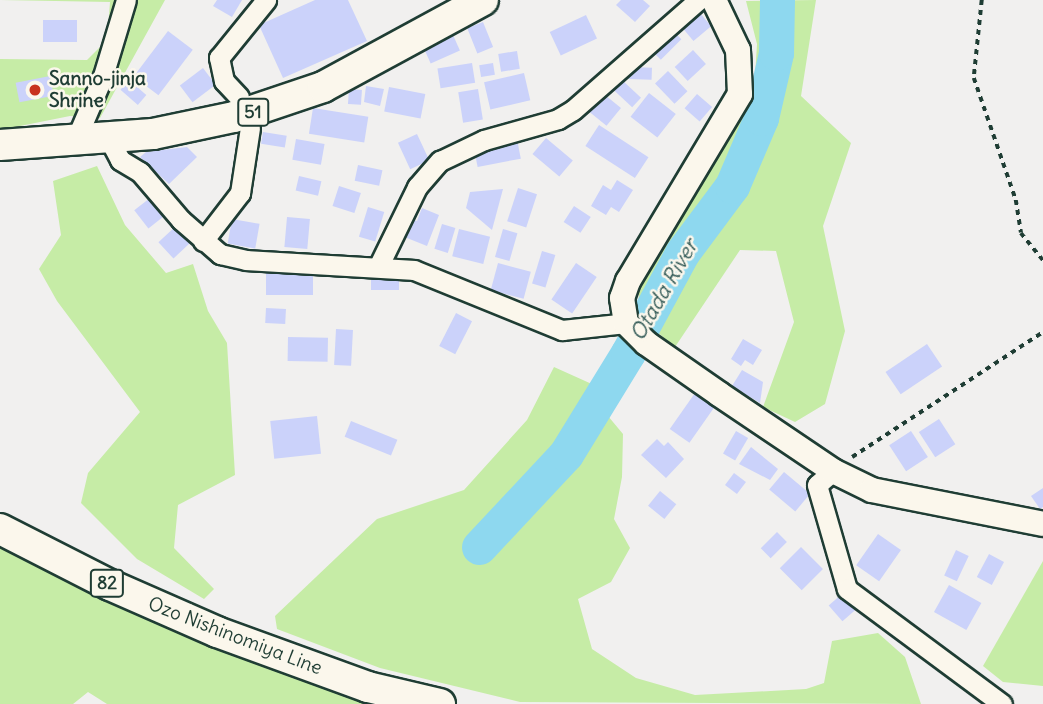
<!DOCTYPE html>
<html>
<head>
<meta charset="utf-8">
<style>
	body { margin:0 }
	#map { position:relative; width:1043px; height:704px; overflow:hidden; background:#f1f0ef; font-family:Delius,sans-serif }
	div>[style] { position:absolute }
	.green>* { inset:0; background:#c6eca6 }
	.river>* { height:35px; margin:-17.5px; padding:0 17.5px; transform-origin:17.5px; border-radius:17.5px; background:#8ed8ef }
	.building>* { inset:0; background:#cbd2fa; transform-origin:0 0 }
	.path>* { height:3.5px; margin-top:-1.75px; transform-origin:0; background:repeating-linear-gradient(90deg,#1f3d34 0 5px,transparent 0 10px) }
	.roads { filter:drop-shadow(2px 0 #1f3d34) drop-shadow(-2px 0 #1f3d34) drop-shadow(0 2px #1f3d34) drop-shadow(0 -2px #1f3d34) }
	.minor>* { height:19px; margin:-9.5px; padding:0 9.5px; transform-origin:9.5px; border-radius:9.5px; background:#fbf7ec }
	.tertiary>* { height:24px; margin:-12px; padding:0 12px; transform-origin:12px; border-radius:12px; background:#fbf7ec }
	.primary>* { height:30px; margin:-15px; padding:0 15px; transform-origin:15px; border-radius:15px; background:#fbf7ec }
	.dots>* { width:19px; height:19px; translate:-50% -50%; box-sizing:border-box; border:4px solid #fbf7ec; border-radius:50% }
	span { translate:-50% -50%; white-space:nowrap; text-align:center; line-height:1.15; -webkit-text-stroke:5px #fbf7ec; paint-order:stroke }
	.shield-label span { padding:2px 5px; background:#fbf7ec; border:2px solid; border-radius:5px; -webkit-text-stroke-width:0 }
	.shield-label { font-size:18px; color:#1f3d34; font-weight:700 }
	.poi-label { font-size:19px; color:#1f3d34; font-weight:700 }
	.left { translate:0 -50%; text-align:left }
	.street-label { font-size:19px; color:#1f3d34 }
	.water-label { font-size:21px; color:#355c59; font-style:italic }
</style>
</head>
<body>
<div id="map">
	<div class="green">
		<div style="clip-path:polygon(0 0,165px 0,100px 118px,70px 116px,0 130px,0 59px,87px 60px,107px 40px,110px 2px)"></div>
		<div style="clip-path:polygon(816px 0,801px 96px,851px 143px,823px 226px,845px 331px,825px 404px,795px 422px,763px 407px,794px 322px,776px 251px,740px 250px,675px 347px,638px 316px,639px 290px,754px 94px,757px 44px,746px 1px)"></div>
		<div style="clip-path:polygon(97px 166px,125px 225px,166px 273px,193px 264px,208px 311px,227px 343px,235px 475px,178px 505px,174px 548px,214px 589px,204px 599px,137px 559px,81px 503px,88px 473px,140px 412px,57px 301px,39px 269px,61px 235px,53px 181px)"></div>
		<div style="clip-path:polygon(554px 367px,594px 385px,608px 416px,623px 434px,622px 477px,614px 519px,630px 548px,611px 582px,578px 599px,592px 649px,636px 678px,695px 695px,806px 689px,824px 683px,832px 641px,878px 633px,905px 657px,921px 704px,520px 702px,380px 668px,277px 629px,275px 616px,377px 519px,464px 490px,527px 420px)"></div>
		<div style="clip-path:polygon(0 546px,211px 639px,396px 704px,107px 704px,88px 692px,73px 704px,0 704px)"></div>
		<div style="clip-path:polygon(1043px 561px,1043px 686px,1003px 682px,983px 666px)"></div>
	</div>
	<div class="river">
		<div style="left:479px;top:547px;width:127px;rotate:-46.9deg"></div>
		<div style="left:566px;top:454px;width:119px;rotate:-58.5deg"></div>
		<div style="left:628px;top:353px;width:114px;rotate:-61.6deg"></div>
		<div style="left:682px;top:253px;width:84px;rotate:-53.3deg"></div>
		<div style="left:732px;top:186px;width:74px;rotate:-66.9deg"></div>
		<div style="left:761px;top:118px;width:67px;rotate:-77deg"></div>
		<div style="left:776px;top:53px;width:53px;rotate:-88.9deg"></div>
	</div>
	<div class="building">
		<div style="clip-path:polygon(217px 0,242px 0,232px 17px,213px 6px)"></div>
		<div style="clip-path:polygon(315px 0,348px 0,367px 41px,283px 78px,259px 25px)"></div>
		<div style="clip-path:polygon(621px 0,643px 0,650px 6px,635px 22px,616px 5px)"></div>
		<div style="left:695px;top:7px;width:25px;height:23px;rotate:50deg"></div>
		<div style="left:586px;top:15px;width:26px;height:40px;rotate:65deg"></div>
		<div style="left:43px;top:20px;width:34px;height:22px"></div>
		<div style="left:483px;top:22px;width:27px;height:17px;rotate:68deg"></div>
		<div style="left:670px;top:28px;width:16px;height:29px;rotate:45deg"></div>
		<div style="left:168px;top:31px;width:31px;height:57px;rotate:37deg"></div>
		<div style="left:453px;top:35px;width:17px;height:32px;rotate:66deg"></div>
		<div style="left:693px;top:50px;width:19px;height:25px;rotate:47deg"></div>
		<div style="left:517px;top:51px;width:18px;height:19px;rotate:81deg"></div>
		<div style="left:472px;top:63px;width:20px;height:35px;rotate:81deg"></div>
		<div style="left:493px;top:63px;width:12px;height:14px;rotate:81deg"></div>
		<div style="left:629px;top:67px;width:23px;height:12px;rotate:2deg"></div>
		<div style="left:203px;top:68px;width:21px;height:29px;rotate:53deg"></div>
		<div style="left:668px;top:71px;width:28px;height:18px;rotate:46deg"></div>
		<div style="left:524px;top:73px;width:28px;height:41px;rotate:77deg"></div>
		<div style="left:50px;top:76px;width:20px;height:35px;rotate:79deg"></div>
		<div style="left:129px;top:80px;width:23px;height:13px;rotate:41deg"></div>
		<div style="left:622px;top:80px;width:26px;height:13px;rotate:43deg"></div>
		<div style="clip-path:polygon(366px 86px,384px 89px,380px 106px,364px 102px)"></div>
		<div style="left:389px;top:87px;width:37px;height:25px;rotate:11deg"></div>
		<div style="left:349px;top:89px;width:13px;height:15px;rotate:4deg"></div>
		<div style="left:478px;top:89px;width:31px;height:20px;rotate:81deg"></div>
		<div style="left:600px;top:91px;width:27px;height:23px;rotate:39deg"></div>
		<div style="left:649px;top:93px;width:34px;height:30px;rotate:38deg"></div>
		<div style="left:697px;top:94px;width:20px;height:19px;rotate:41deg"></div>
		<div style="left:313px;top:108px;width:56px;height:26px;rotate:9deg"></div>
		<div style="left:599px;top:125px;width:59px;height:25px;rotate:33deg"></div>
		<div style="left:263px;top:132px;width:24px;height:12px;rotate:9deg"></div>
		<div style="left:417px;top:134px;width:29px;height:21px;rotate:65deg"></div>
		<div style="left:546px;top:138px;width:35px;height:21px;rotate:40deg"></div>
		<div style="left:296px;top:139px;width:29px;height:21px;rotate:10deg"></div>
		<div style="left:517px;top:139px;width:20px;height:44px;rotate:79deg"></div>
		<div style="clip-path:polygon(187px 147px,197px 157px,169px 184px,140px 157px,146px 152px)"></div>
		<div style="left:358px;top:165px;width:25px;height:16px;rotate:12deg"></div>
		<div style="left:299px;top:176px;width:23px;height:15px;rotate:13deg"></div>
		<div style="clip-path:polygon(617px 180px,633px 190px,619px 212px,611px 207px,606px 215px,591px 206px,603px 185px,611px 190px)"></div>
		<div style="left:339px;top:186px;width:23px;height:21px;rotate:18deg"></div>
		<div style="left:518px;top:188px;width:20px;height:35px;rotate:18deg"></div>
		<div style="clip-path:polygon(503px 189px,492px 230px,466px 208px,470px 192px)"></div>
		<div style="left:150px;top:198px;width:23px;height:20px;rotate:52deg"></div>
		<div style="left:574px;top:206px;width:20px;height:19px;rotate:33deg"></div>
		<div style="left:368px;top:207px;width:17px;height:31px;rotate:17deg"></div>
		<div style="clip-path:polygon(422px 208px,439px 215px,427px 246px,402px 236px,409px 218px,417px 221px)"></div>
		<div style="left:287px;top:217px;width:23px;height:30px;rotate:5deg"></div>
		<div style="left:232px;top:219px;width:28px;height:25px;rotate:10deg"></div>
		<div style="left:442px;top:224px;width:14px;height:26px;rotate:17deg"></div>
		<div style="left:176px;top:226px;width:22px;height:24px;rotate:47deg"></div>
		<div style="left:459px;top:229px;width:32px;height:28px;rotate:14deg"></div>
		<div style="left:503px;top:229px;width:15px;height:29px;rotate:16deg"></div>
		<div style="left:542px;top:251px;width:14px;height:34px;rotate:17deg"></div>
		<div style="left:498px;top:263px;width:34px;height:28px;rotate:15deg"></div>
		<div style="left:576px;top:263px;width:25px;height:44px;rotate:34deg"></div>
		<div style="left:399px;top:272px;width:18px;height:28px;rotate:90deg"></div>
		<div style="left:266px;top:273px;width:47px;height:22px"></div>
		<div style="left:266px;top:308px;width:20px;height:15px;rotate:3deg"></div>
		<div style="left:456px;top:313px;width:18px;height:37px;rotate:27deg"></div>
		<div style="left:336px;top:329px;width:17px;height:36px;rotate:3deg"></div>
		<div style="left:288px;top:337px;width:40px;height:24px;rotate:1deg"></div>
		<div style="clip-path:polygon(743px 339px,762px 350px,753px 365px,745px 360px,741px 366px,731px 359px)"></div>
		<div style="left:927px;top:344px;width:27px;height:50px;rotate:56deg"></div>
		<div style="clip-path:polygon(742px 370px,763px 382px,760px 403px,732px 386px)"></div>
		<div style="left:695px;top:393px;width:24px;height:44px;rotate:35deg"></div>
		<div style="left:317px;top:416px;width:38px;height:47px;rotate:84deg"></div>
		<div style="left:939px;top:419px;width:30px;height:24px;rotate:57deg"></div>
		<div style="left:351px;top:421px;width:50px;height:17px;rotate:22deg"></div>
		<div style="left:736px;top:431px;width:14px;height:26px;rotate:30deg"></div>
		<div style="left:911px;top:431px;width:31px;height:26px;rotate:57deg"></div>
		<div style="clip-path:polygon(657px 439px,664px 446px,668px 442px,684px 459px,666px 478px,641px 455px)"></div>
		<div style="clip-path:polygon(751px 447px,778px 469px,770px 480px,739px 464px)"></div>
		<div style="left:784px;top:472px;width:34px;height:23px;rotate:40deg"></div>
		<div style="left:734px;top:473px;width:15px;height:15px;rotate:37deg"></div>
		<div style="clip-path:polygon(1043px 488px,1043px 507px,1040px 509px,1031px 496px)"></div>
		<div style="left:660px;top:491px;width:21px;height:19px;rotate:39deg"></div>
		<div style="left:777px;top:532px;width:14px;height:23px;rotate:45deg"></div>
		<div style="left:878px;top:534px;width:28px;height:38px;rotate:35deg"></div>
		<div style="left:801px;top:547px;width:31px;height:30px;rotate:45deg"></div>
		<div style="left:956px;top:550px;width:14px;height:28px;rotate:25deg"></div>
		<div style="left:989px;top:554px;width:17px;height:26px;rotate:28deg"></div>
		<div style="left:949px;top:585px;width:37px;height:31px;rotate:29deg"></div>
		<div style="left:843px;top:593px;width:21px;height:19px;rotate:49deg"></div>
	</div>
	<div class="path">
		<div style="left:982px;top:0;width:78px;rotate:95.9deg"></div>
		<div style="left:974px;top:78px;width:129px;rotate:71deg"></div>
		<div style="left:1016px;top:200px;width:33px;rotate:81deg"></div>
		<div style="left:1021px;top:233px;width:35px;rotate:51deg"></div>
		<div style="left:852px;top:457px;width:228px;rotate:-33.2deg"></div>
	</div>
	<div class="roads">
		<div class="minor">
			<div style="left:239px;top:97px;width:22px;rotate:-133deg"></div>
			<div style="left:224px;top:81px;width:24px;rotate:-102deg"></div>
			<div style="left:219px;top:58px;width:75px;rotate:-51deg"></div>
			<div style="left:108px;top:137px;width:26px;rotate:62deg"></div>
			<div style="left:120px;top:160px;width:23px;rotate:31deg"></div>
			<div style="left:140px;top:172px;width:63px;rotate:49.5deg"></div>
			<div style="left:181px;top:220px;width:52px;rotate:41.1deg"></div>
			<div style="left:220px;top:254px;width:27px;rotate:13deg"></div>
			<div style="left:246px;top:260px;width:168px;rotate:3.4deg"></div>
			<div style="left:414px;top:270px;width:160px;rotate:22.1deg"></div>
			<div style="left:562px;top:330px;width:64px;rotate:-6.2deg"></div>
			<div style="left:76px;top:139px;width:69px;rotate:-66.8deg"></div>
			<div style="left:103px;top:76px;width:79px;rotate:-73.2deg"></div>
			<div style="left:203px;top:241px;width:61px;rotate:-52.4deg"></div>
			<div style="left:240px;top:193px;width:66px;rotate:-81.3deg"></div>
			<div style="left:379px;top:265px;width:87px;rotate:-64deg"></div>
			<div style="left:417px;top:187px;width:35px;rotate:-49deg"></div>
			<div style="left:440px;top:161px;width:49px;rotate:-25.5deg"></div>
			<div style="left:484px;top:140px;width:77px;rotate:-15.8deg"></div>
			<div style="left:558px;top:119px;width:17px;rotate:-31deg"></div>
			<div style="left:573px;top:110px;width:167px;rotate:-41.3deg"></div>
			<div style="left:833px;top:471px;width:21px;rotate:139deg"></div>
			<div style="left:817px;top:485px;width:108px;rotate:73.9deg"></div>
			<div style="left:847px;top:589px;width:193px;rotate:36.6deg"></div>
		</div>
		<div class="tertiary">
			<div style="left:714px;top:0;width:55px;rotate:64.4deg"></div>
			<div style="left:738px;top:50px;width:44px;rotate:87.4deg"></div>
			<div style="left:740px;top:94px;width:218px;rotate:120.9deg"></div>
			<div style="left:628px;top:281px;width:18px;rotate:109deg"></div>
			<div style="left:622px;top:298px;width:25px;rotate:81deg"></div>
			<div style="left:626px;top:323px;width:28px;rotate:45deg"></div>
			<div style="left:646px;top:343px;width:89px;rotate:34.9deg"></div>
			<div style="left:719px;top:394px;width:138px;rotate:34deg"></div>
			<div style="left:833px;top:471px;width:43px;rotate:26deg"></div>
			<div style="left:872px;top:490px;width:174px;rotate:11.2deg"></div>
		</div>
		<div class="primary">
			<div style="left:0;top:145px;width:153px;rotate:-4.1deg"></div>
			<div style="left:153px;top:134px;width:83px;rotate:-11.9deg"></div>
			<div style="left:234px;top:117px;width:94px;rotate:-18.6deg"></div>
			<div style="left:323px;top:87px;width:182px;rotate:-28.5deg"></div>
			<div style="left:0;top:529px;width:123px;rotate:27deg"></div>
			<div style="left:110px;top:585px;width:117px;rotate:23.7deg"></div>
			<div style="left:217px;top:632px;width:161px;rotate:20deg"></div>
			<div style="left:368px;top:687px;width:74px;rotate:13.3deg"></div>
		</div>
	</div>
	<div class="dots">
		<div style="left:35px;top:90px;background:#c8321e"></div>
	</div>
	<div class="shield-label">
		<span style="left:253px;top:112px">51</span>
		<span style="left:107px;top:583px">82</span>
	</div>
	<div class="poi-label">
		<span class="left" style="left:49px;top:90px">Sanno-jinja<br>Shrine</span>
	</div>
	<div class="street-label">
		<span style="left:235px;top:636px;rotate:21deg">Ozo Nishinomiya Line</span>
	</div>
	<div class="water-label">
		<span style="left:664px;top:290px;rotate:-60deg">Otada River</span>
	</div>
</div>
</body>
</html>
